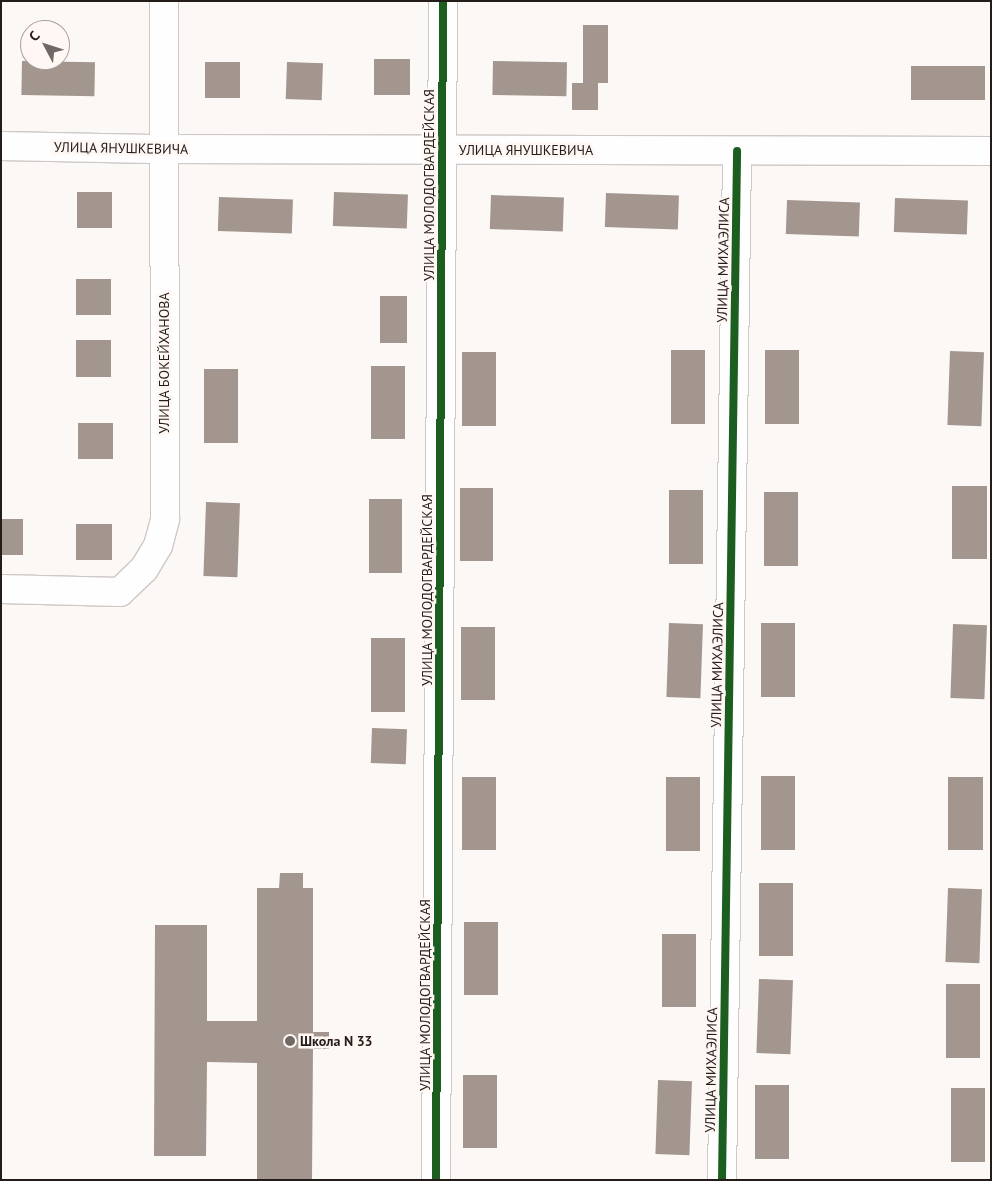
<!DOCTYPE html>
<html>
<head>
<meta charset="utf-8">
<style>
	body { margin:0 }
	#map { position:relative; width:992px; height:1181px; overflow:hidden; background:#fcf8f6; font-family:"PT Sans",sans-serif }
	div>[style] { position:absolute }
	.building>* { inset:0; background:#a2968f; transform-origin:0 0 }
	.roads { filter:drop-shadow(1px 0 #cec8c6) drop-shadow(-1px 0 #cec8c6) drop-shadow(0 1px #cec8c6) drop-shadow(0 -1px #cec8c6) }
	.street>* { height:28px; margin:-14px; padding:0 14px; transform-origin:14px; border-radius:14px; background:#fffefe }
	.cycleway>* { height:8px; margin:-4px; padding:0 4px; transform-origin:4px; border-radius:4px; background:#1b5e20 }
	.dots>* { width:14px; height:14px; translate:-50% -50%; box-sizing:border-box; border:2px solid #fff7f3; border-radius:50% }
	span { translate:-50% -50%; white-space:nowrap; text-align:center; line-height:1.15; -webkit-text-stroke:5px #fff7f3; paint-order:stroke }
	.street-label { font-size:14px; color:#231c19 }
	.poi-label { font-size:14px; color:#231c19; font-weight:700 }
	.left { translate:0 -50%; text-align:left }
	.frame { position:absolute; inset:0; border:2px solid #231c19; pointer-events:none }
	.north { position:absolute; left:20px; top:20px; width:50px; height:50px; box-sizing:border-box; background:#fff7f3; border:1px solid #a79f9c; border-radius:50%; rotate:310deg; font-size:14px; font-weight:700; line-height:20px; text-align:center; color:#231c19 }
	.north::after { content:''; display:block; margin:auto; width:18px; height:22px; background:#6f6966; clip-path:polygon(50% 0,100% 100%,50% 72%,0 100%) }
</style>
</head>
<body>
<div id="map">
	<div class="building">
		<div style="clip-path:polygon(583px 25px,608px 25px,608px 83px,598px 83px,598px 110px,572px 110px,572px 83px,583px 83px)"></div>
		<div style="left:374px;top:59px;width:36px;height:36px"></div>
		<div style="left:22px;top:61px;width:73px;height:34px;rotate:1deg"></div>
		<div style="left:493px;top:61px;width:74px;height:34px;rotate:1deg"></div>
		<div style="left:205px;top:62px;width:35px;height:36px"></div>
		<div style="left:287px;top:62px;width:36px;height:37px;rotate:2deg"></div>
		<div style="left:911px;top:66px;width:74px;height:34px"></div>
		<div style="left:77px;top:192px;width:35px;height:36px"></div>
		<div style="left:334px;top:192px;width:74px;height:34px;rotate:2deg"></div>
		<div style="left:606px;top:193px;width:73px;height:34px;rotate:2deg"></div>
		<div style="left:491px;top:195px;width:73px;height:34px;rotate:2deg"></div>
		<div style="left:219px;top:197px;width:74px;height:34px;rotate:2deg"></div>
		<div style="left:895px;top:198px;width:73px;height:34px;rotate:2deg"></div>
		<div style="left:787px;top:200px;width:73px;height:34px;rotate:2deg"></div>
		<div style="left:76px;top:279px;width:35px;height:36px"></div>
		<div style="left:380px;top:296px;width:27px;height:47px"></div>
		<div style="left:76px;top:340px;width:35px;height:37px"></div>
		<div style="left:671px;top:350px;width:34px;height:74px"></div>
		<div style="left:765px;top:350px;width:34px;height:74px"></div>
		<div style="left:950px;top:351px;width:34px;height:74px;rotate:2deg"></div>
		<div style="left:462px;top:352px;width:34px;height:74px"></div>
		<div style="left:371px;top:366px;width:34px;height:73px"></div>
		<div style="left:204px;top:369px;width:34px;height:74px"></div>
		<div style="left:78px;top:423px;width:35px;height:36px"></div>
		<div style="left:952px;top:486px;width:35px;height:73px"></div>
		<div style="left:460px;top:488px;width:33px;height:73px"></div>
		<div style="left:669px;top:490px;width:34px;height:74px"></div>
		<div style="left:764px;top:492px;width:34px;height:74px"></div>
		<div style="left:369px;top:499px;width:33px;height:74px"></div>
		<div style="left:206px;top:502px;width:34px;height:74px;rotate:2deg"></div>
		<div style="left:1px;top:519px;width:22px;height:36px"></div>
		<div style="left:76px;top:524px;width:36px;height:36px"></div>
		<div style="left:669px;top:623px;width:34px;height:74px;rotate:2deg"></div>
		<div style="left:761px;top:623px;width:34px;height:74px"></div>
		<div style="left:953px;top:624px;width:34px;height:74px;rotate:2deg"></div>
		<div style="left:461px;top:627px;width:34px;height:73px"></div>
		<div style="left:371px;top:638px;width:34px;height:74px"></div>
		<div style="left:372px;top:728px;width:35px;height:35px;rotate:2deg"></div>
		<div style="left:761px;top:776px;width:34px;height:74px"></div>
		<div style="left:462px;top:777px;width:34px;height:73px"></div>
		<div style="left:666px;top:777px;width:34px;height:74px"></div>
		<div style="left:948px;top:777px;width:35px;height:73px"></div>
		<div style="clip-path:polygon(280px 873px,303px 873px,303px 888px,313px 888px,313px 1032px,329px 1032px,329px 1049px,313px 1049px,312px 1180px,257px 1180px,257px 1063px,207px 1062px,206px 1156px,154px 1156px,155px 925px,207px 925px,207px 1021px,257px 1021px,257px 888px,279px 888px)"></div>
		<div style="left:759px;top:883px;width:34px;height:73px"></div>
		<div style="left:948px;top:888px;width:34px;height:74px;rotate:2deg"></div>
		<div style="left:464px;top:922px;width:34px;height:73px"></div>
		<div style="left:662px;top:934px;width:34px;height:73px"></div>
		<div style="left:759px;top:979px;width:34px;height:74px;rotate:2deg"></div>
		<div style="left:946px;top:984px;width:34px;height:74px"></div>
		<div style="left:463px;top:1075px;width:34px;height:73px"></div>
		<div style="left:658px;top:1080px;width:34px;height:74px;rotate:2deg"></div>
		<div style="left:755px;top:1085px;width:34px;height:74px"></div>
		<div style="left:951px;top:1088px;width:34px;height:74px"></div>
	</div>
	<div class="roads">
		<div class="street">
			<div style="left:1px;top:146px;width:163px;rotate:1.1deg"></div>
			<div style="left:164px;top:149px;width:827px;rotate:0.14deg"></div>
			<div style="left:1px;top:589px;width:119px;rotate:1.4deg"></div>
			<div style="left:120px;top:592px;width:33px;rotate:-44deg"></div>
			<div style="left:144px;top:569px;width:27px;rotate:-59deg"></div>
			<div style="left:158px;top:546px;width:28px;rotate:-75deg"></div>
			<div style="left:165px;top:519px;width:518px;rotate:-90.11deg"></div>
			<div style="left:436px;top:1180px;width:1179px;rotate:-89.66deg"></div>
			<div style="left:722px;top:1180px;width:1029px;rotate:-89.16deg"></div>
		</div>
	</div>
	<div class="cycleway">
		<div style="left:436px;top:1180px;width:1179px;rotate:-89.66deg"></div>
		<div style="left:722px;top:1180px;width:1029px;rotate:-89.16deg"></div>
	</div>
	<div class="dots">
		<div style="left:290px;top:1041px;background:#6f6966"></div>
	</div>
	<div class="street-label">
		<span style="left:121px;top:148px;rotate:1deg">УЛИЦА ЯНУШКЕВИЧА</span>
		<span style="left:526px;top:150px">УЛИЦА ЯНУШКЕВИЧА</span>
		<span style="left:429px;top:185px;rotate:-90deg">УЛИЦА МОЛОДОГВАРДЕЙСКАЯ</span>
		<span style="left:723px;top:260px;rotate:-89deg">УЛИЦА МИХАЭЛИСА</span>
		<span style="left:164px;top:363px;rotate:-90deg">УЛИЦА БОКЕЙХАНОВА</span>
		<span style="left:427px;top:590px;rotate:-90deg">УЛИЦА МОЛОДОГВАРДЕЙСКАЯ</span>
		<span style="left:717px;top:665px;rotate:-89deg">УЛИЦА МИХАЭЛИСА</span>
		<span style="left:425px;top:995px;rotate:-90deg">УЛИЦА МОЛОДОГВАРДЕЙСКАЯ</span>
		<span style="left:711px;top:1070px;rotate:-89deg">УЛИЦА МИХАЭЛИСА</span>
	</div>
	<div class="poi-label">
		<span class="left" style="left:300px;top:1041px">Школа N 33</span>
	</div>
	<div class="frame"></div>
	<div class="north">С</div>
</div>
</body>
</html>
